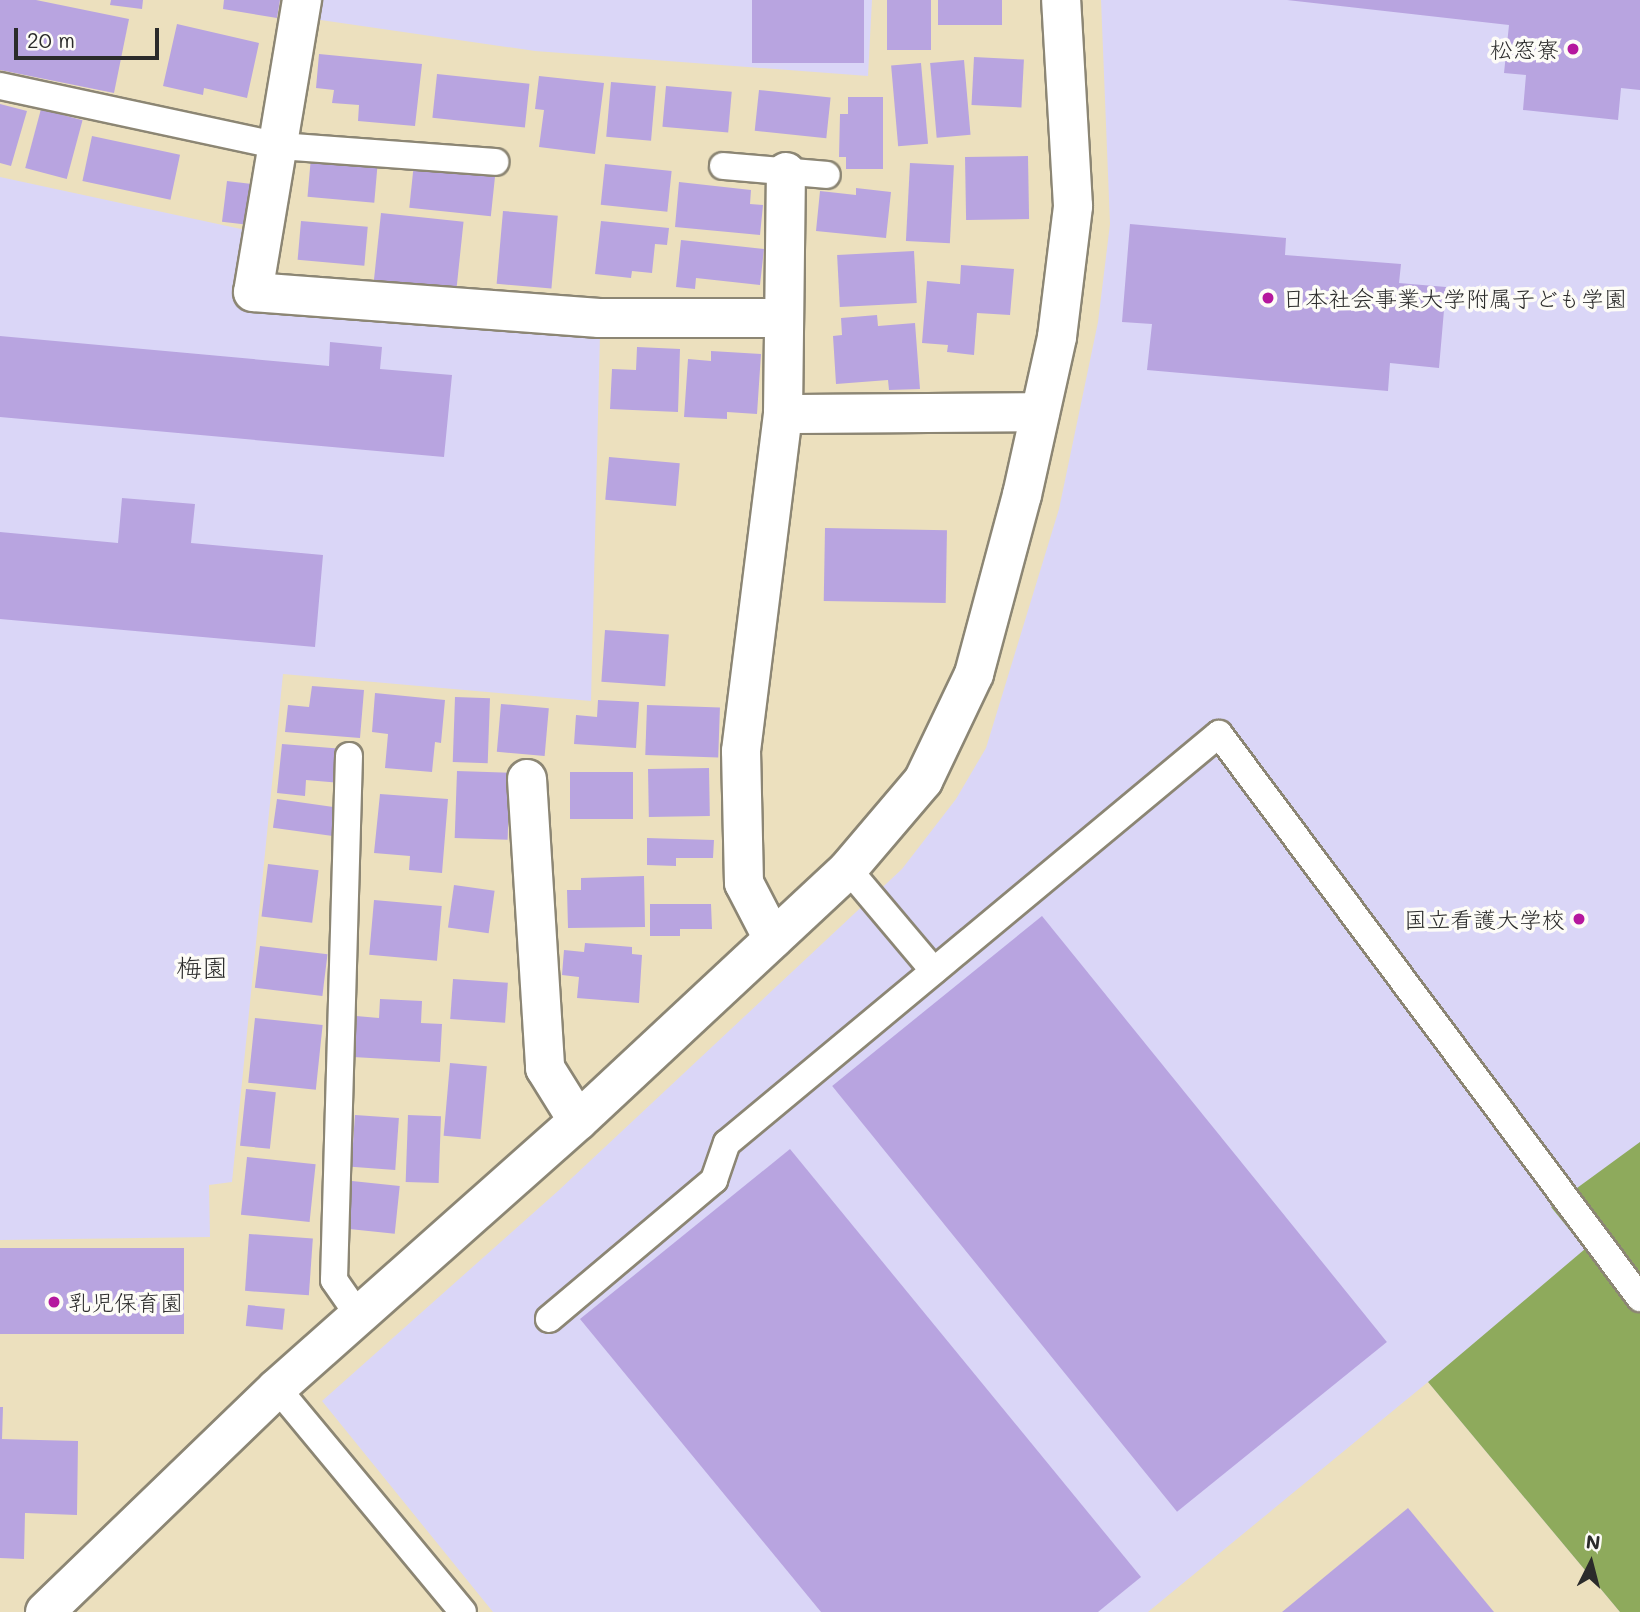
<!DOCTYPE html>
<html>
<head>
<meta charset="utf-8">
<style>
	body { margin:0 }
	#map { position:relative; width:1640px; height:1612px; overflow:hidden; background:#ece0be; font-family:Mali,"Klee One",sans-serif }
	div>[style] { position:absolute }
	.built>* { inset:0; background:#dad6f7 }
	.forest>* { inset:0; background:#8eaa5c }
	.building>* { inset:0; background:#b8a4e0; transform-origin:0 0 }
	.roads { filter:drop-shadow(2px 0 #8c8674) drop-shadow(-2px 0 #8c8674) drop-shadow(0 2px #8c8674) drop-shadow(0 -2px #8c8674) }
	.service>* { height:26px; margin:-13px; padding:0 13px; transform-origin:13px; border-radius:13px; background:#fff }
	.minor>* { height:38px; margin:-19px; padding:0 19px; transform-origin:19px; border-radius:19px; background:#fff }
	.tertiary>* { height:38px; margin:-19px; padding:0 19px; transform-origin:19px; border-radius:19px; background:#fff }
	.dots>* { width:19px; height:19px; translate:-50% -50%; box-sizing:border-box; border:4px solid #fdfcf7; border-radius:50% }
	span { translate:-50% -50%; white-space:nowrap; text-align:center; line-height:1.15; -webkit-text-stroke:7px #fdfcf7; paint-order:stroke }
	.poi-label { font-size:23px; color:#2b2b2b }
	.right { translate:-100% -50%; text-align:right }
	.left { translate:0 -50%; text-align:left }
	.quarter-label { font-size:26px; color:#2b2b2b }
	.north { position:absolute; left:1556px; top:1528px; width:70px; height:70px; -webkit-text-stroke:5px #fdfcf7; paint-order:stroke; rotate:6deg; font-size:19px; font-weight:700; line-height:28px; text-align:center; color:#2b2b2b }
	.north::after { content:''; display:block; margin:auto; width:24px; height:32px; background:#2b2b2b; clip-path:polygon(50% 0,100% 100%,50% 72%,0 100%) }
	.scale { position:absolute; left:14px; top:28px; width:145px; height:32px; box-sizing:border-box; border:4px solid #2b2b2b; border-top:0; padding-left:9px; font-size:21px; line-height:24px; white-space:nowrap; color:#2b2b2b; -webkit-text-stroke:5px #fdfcf7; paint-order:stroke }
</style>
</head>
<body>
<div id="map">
	<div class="built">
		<div style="clip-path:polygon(302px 0,872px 0,868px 76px,535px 51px,300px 17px)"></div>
		<div style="clip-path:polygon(1101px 0,1640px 0,1640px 1612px,1620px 1612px,1428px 1382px,1148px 1612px,493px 1612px,322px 1401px,558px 1191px,902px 869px,956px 799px,986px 748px,1059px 509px,1098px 322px,1110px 224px)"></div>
		<div style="clip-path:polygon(0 177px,255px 232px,243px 301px,600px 334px,591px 701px,283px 674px,232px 1182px,209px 1185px,210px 1237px,0 1240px)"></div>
	</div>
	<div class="forest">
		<div style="clip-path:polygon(1640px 1142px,1640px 1612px,1620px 1612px,1428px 1382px,1585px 1249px,1551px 1207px)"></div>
	</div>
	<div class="building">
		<div style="clip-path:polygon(0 0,36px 0,129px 19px,114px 93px,0 70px)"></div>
		<div style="clip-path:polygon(111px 0,143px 0,142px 9px,110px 5px)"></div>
		<div style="clip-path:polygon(224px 0,280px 0,277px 18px,223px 9px)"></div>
		<div style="left:752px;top:0;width:112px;height:63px"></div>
		<div style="left:887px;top:0;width:44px;height:50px"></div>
		<div style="left:938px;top:0;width:64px;height:25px"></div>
		<div style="clip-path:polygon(1287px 0,1640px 0,1640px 90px,1621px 88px,1618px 120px,1523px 110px,1526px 75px,1504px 73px,1509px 25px)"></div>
		<div style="clip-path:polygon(177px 24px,259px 43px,247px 98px,204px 88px,203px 95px,163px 86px)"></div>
		<div style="clip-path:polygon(319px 54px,422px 64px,415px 126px,358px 121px,359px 105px,332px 103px,334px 90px,316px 88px)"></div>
		<div style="left:974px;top:57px;width:50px;height:48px;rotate:3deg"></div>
		<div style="left:964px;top:60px;width:75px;height:34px;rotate:85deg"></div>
		<div style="left:921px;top:63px;width:81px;height:30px;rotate:85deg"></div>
		<div style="left:437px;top:74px;width:93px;height:44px;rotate:6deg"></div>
		<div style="clip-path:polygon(539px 76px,604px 83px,595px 154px,539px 147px,544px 110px,535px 109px)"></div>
		<div style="left:611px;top:82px;width:45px;height:55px;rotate:5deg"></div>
		<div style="left:666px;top:86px;width:66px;height:41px;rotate:5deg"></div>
		<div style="left:759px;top:90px;width:72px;height:41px;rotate:6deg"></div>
		<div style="clip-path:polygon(848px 97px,883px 97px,883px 169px,846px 169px,846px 157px,839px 157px,840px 114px,848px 114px)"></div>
		<div style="clip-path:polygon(0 104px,27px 111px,11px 166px,0 163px)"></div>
		<div style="left:41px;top:109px;width:43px;height:61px;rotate:15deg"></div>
		<div style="left:92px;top:136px;width:90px;height:46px;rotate:12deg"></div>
		<div style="left:1028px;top:156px;width:63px;height:63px;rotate:89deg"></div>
		<div style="left:311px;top:157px;width:67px;height:40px;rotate:5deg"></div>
		<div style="left:414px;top:163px;width:82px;height:45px;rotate:6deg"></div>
		<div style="left:910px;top:163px;width:44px;height:78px;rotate:3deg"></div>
		<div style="left:605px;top:164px;width:67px;height:41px;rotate:6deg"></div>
		<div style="left:227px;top:181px;width:32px;height:41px;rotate:7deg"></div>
		<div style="clip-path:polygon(679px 182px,751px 190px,750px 204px,763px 205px,760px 235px,675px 227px)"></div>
		<div style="clip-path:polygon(856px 188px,891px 192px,886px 238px,816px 231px,820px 191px,856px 195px)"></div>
		<div style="left:503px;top:211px;width:55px;height:73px;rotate:5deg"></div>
		<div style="left:381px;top:213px;width:83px;height:69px;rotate:6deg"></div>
		<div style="left:301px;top:221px;width:67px;height:39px;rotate:5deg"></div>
		<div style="clip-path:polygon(601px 221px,669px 228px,667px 245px,655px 244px,652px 273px,632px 271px,631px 278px,595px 274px)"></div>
		<div style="clip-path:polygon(1130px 224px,1286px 238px,1285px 255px,1401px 264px,1399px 283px,1446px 287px,1439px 368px,1390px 363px,1388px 391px,1147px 370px,1152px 324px,1122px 322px)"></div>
		<div style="clip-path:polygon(681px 240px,764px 249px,760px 285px,696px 278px,695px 289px,676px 287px)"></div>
		<div style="left:914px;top:251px;width:52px;height:77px;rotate:87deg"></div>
		<div style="clip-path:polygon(961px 265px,1014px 269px,1010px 315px,977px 313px,974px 355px,947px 352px,948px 345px,922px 343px,927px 281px,960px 284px)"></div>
		<div style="clip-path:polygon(877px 315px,878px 326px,915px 323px,920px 389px,889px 390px,888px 380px,836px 384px,833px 336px,842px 335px,841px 318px)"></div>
		<div style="clip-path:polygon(0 336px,329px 366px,330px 342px,382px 347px,380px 369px,452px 375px,444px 457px,0 417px)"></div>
		<div style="clip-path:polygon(637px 347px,680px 349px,678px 412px,610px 409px,612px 369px,636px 370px)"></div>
		<div style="clip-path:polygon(711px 351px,761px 354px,757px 414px,727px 412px,727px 419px,684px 417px,688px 359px,711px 361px)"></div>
		<div style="left:609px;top:457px;width:71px;height:43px;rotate:5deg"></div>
		<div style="clip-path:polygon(122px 498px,195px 504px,191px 543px,323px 555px,315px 647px,0 619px,0 532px,118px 543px)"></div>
		<div style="left:825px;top:528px;width:122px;height:73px;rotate:1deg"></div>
		<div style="left:605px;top:630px;width:64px;height:52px;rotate:4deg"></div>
		<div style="clip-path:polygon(312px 686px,364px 690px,360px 738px,285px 732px,288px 705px,309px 707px)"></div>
		<div style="clip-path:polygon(375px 693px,445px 700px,441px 743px,435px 742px,432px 772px,385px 768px,388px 734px,372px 732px)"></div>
		<div style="left:455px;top:697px;width:35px;height:65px;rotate:2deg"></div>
		<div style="clip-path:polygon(598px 700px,639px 702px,636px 748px,574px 744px,576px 715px,597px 717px)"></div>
		<div style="left:501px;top:704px;width:48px;height:48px;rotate:5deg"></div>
		<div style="left:647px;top:705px;width:73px;height:50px;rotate:2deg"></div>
		<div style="clip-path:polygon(282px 744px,344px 749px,341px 783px,306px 780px,305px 796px,277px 793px)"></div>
		<div style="left:709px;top:768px;width:48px;height:61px;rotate:89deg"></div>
		<div style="left:457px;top:771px;width:53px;height:67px;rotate:2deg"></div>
		<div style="left:570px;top:772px;width:63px;height:47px"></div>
		<div style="clip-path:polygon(380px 794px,448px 799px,442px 873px,409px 870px,410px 856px,374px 853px)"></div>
		<div style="left:277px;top:799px;width:64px;height:29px;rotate:8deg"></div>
		<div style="clip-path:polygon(647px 838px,714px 840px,713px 858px,676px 858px,676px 866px,647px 865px)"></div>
		<div style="left:268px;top:864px;width:51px;height:53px;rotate:7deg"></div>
		<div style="clip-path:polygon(644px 876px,645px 927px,568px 928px,567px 890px,581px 890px,581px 878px)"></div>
		<div style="left:454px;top:885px;width:41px;height:43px;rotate:8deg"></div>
		<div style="left:374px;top:900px;width:68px;height:55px;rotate:5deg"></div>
		<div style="clip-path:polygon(650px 904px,711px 904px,712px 929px,680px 929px,680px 936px,650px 936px)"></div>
		<div style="left:1042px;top:916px;width:548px;height:270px;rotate:51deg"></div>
		<div style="clip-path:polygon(585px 943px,632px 947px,632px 954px,642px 955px,639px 1003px,577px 998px,579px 977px,562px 975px,564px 950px,584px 952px)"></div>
		<div style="left:260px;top:946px;width:68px;height:42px;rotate:7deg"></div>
		<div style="left:453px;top:979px;width:55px;height:40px;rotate:4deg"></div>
		<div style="clip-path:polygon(380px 999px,422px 1001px,421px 1023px,442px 1024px,440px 1062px,353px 1057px,356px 1016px,379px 1018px)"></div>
		<div style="left:255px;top:1018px;width:68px;height:65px;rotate:6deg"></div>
		<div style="left:450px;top:1063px;width:37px;height:73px;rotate:5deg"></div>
		<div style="left:246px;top:1089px;width:30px;height:57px;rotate:6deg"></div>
		<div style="left:355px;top:1115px;width:44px;height:52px;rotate:4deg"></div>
		<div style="left:408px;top:1115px;width:33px;height:67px;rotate:2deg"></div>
		<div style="clip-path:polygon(790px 1149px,1141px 1577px,1098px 1612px,821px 1612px,580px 1319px)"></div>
		<div style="left:247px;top:1157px;width:69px;height:58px;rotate:6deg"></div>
		<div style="left:352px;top:1181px;width:48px;height:48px;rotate:6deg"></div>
		<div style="left:249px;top:1234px;width:64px;height:57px;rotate:4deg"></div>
		<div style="left:184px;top:1248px;width:86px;height:184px;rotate:90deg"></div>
		<div style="left:248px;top:1305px;width:37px;height:21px;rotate:6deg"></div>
		<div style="clip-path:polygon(0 1407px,3px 1407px,2px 1439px,0 1439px)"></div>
		<div style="clip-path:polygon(0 1439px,78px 1441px,77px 1515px,25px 1513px,24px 1559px,0 1558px)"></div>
		<div style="clip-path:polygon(1408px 1508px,1494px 1612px,1282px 1612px)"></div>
	</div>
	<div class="roads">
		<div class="service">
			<div style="left:0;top:86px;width:285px;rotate:12.1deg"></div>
			<div style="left:279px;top:146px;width:217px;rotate:4.2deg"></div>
			<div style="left:723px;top:166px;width:104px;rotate:4.9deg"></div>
			<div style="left:349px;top:756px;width:524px;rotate:91.64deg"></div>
			<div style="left:334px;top:1280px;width:44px;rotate:55.2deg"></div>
			<div style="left:848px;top:869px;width:133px;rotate:49.9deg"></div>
			<div style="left:549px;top:1319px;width:216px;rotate:-40.1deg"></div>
			<div style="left:714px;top:1180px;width:39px;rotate:-71deg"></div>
			<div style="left:727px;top:1143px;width:640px;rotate:-39.74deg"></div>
			<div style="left:1219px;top:734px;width:704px;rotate:53.26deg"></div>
			<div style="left:277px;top:1388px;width:291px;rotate:50.3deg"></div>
		</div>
		<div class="minor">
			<div style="left:302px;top:0;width:296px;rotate:99.5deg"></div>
			<div style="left:253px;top:292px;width:347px;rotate:4.3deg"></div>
			<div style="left:599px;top:318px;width:183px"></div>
			<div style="left:783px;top:414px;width:257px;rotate:-0.4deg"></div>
			<div style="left:527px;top:779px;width:290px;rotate:86.4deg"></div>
			<div style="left:545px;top:1068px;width:62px;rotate:58.1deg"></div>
			<div style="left:773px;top:939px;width:63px;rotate:-117.4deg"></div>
			<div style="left:744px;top:883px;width:132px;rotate:-91.3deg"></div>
			<div style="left:741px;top:751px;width:340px;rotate:-82.9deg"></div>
			<div style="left:783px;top:414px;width:242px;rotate:-89.3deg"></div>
		</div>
		<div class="tertiary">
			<div style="left:45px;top:1612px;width:322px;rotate:-44deg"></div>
			<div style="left:277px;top:1388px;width:402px;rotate:-41.6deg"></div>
			<div style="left:578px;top:1121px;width:369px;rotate:-43deg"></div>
			<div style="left:848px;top:869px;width:116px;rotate:-49.6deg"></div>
			<div style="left:923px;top:781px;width:119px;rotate:-64.5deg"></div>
			<div style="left:974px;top:674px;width:185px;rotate:-75deg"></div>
			<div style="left:1022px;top:495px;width:162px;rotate:-77.5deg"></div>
			<div style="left:1057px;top:337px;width:132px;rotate:-83deg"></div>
			<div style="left:1073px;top:206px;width:206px;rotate:-93.3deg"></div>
		</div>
	</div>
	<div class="dots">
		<div style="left:1573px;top:49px;background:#b5179e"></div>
		<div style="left:1268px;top:298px;background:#b5179e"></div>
		<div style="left:1579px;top:919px;background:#b5179e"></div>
		<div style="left:54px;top:1302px;background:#b5179e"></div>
	</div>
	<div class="poi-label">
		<span class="right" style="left:1559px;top:49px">松窓寮</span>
		<span class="left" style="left:1282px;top:298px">日本社会事業大学附属子ども学園</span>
		<span class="right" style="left:1565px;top:919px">国立看護大学校</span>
		<span class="left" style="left:68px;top:1302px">乳児保育園</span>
	</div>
	<div class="quarter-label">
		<span style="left:202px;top:968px">梅園</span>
	</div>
	<div class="north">N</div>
	<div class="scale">20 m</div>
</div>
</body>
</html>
